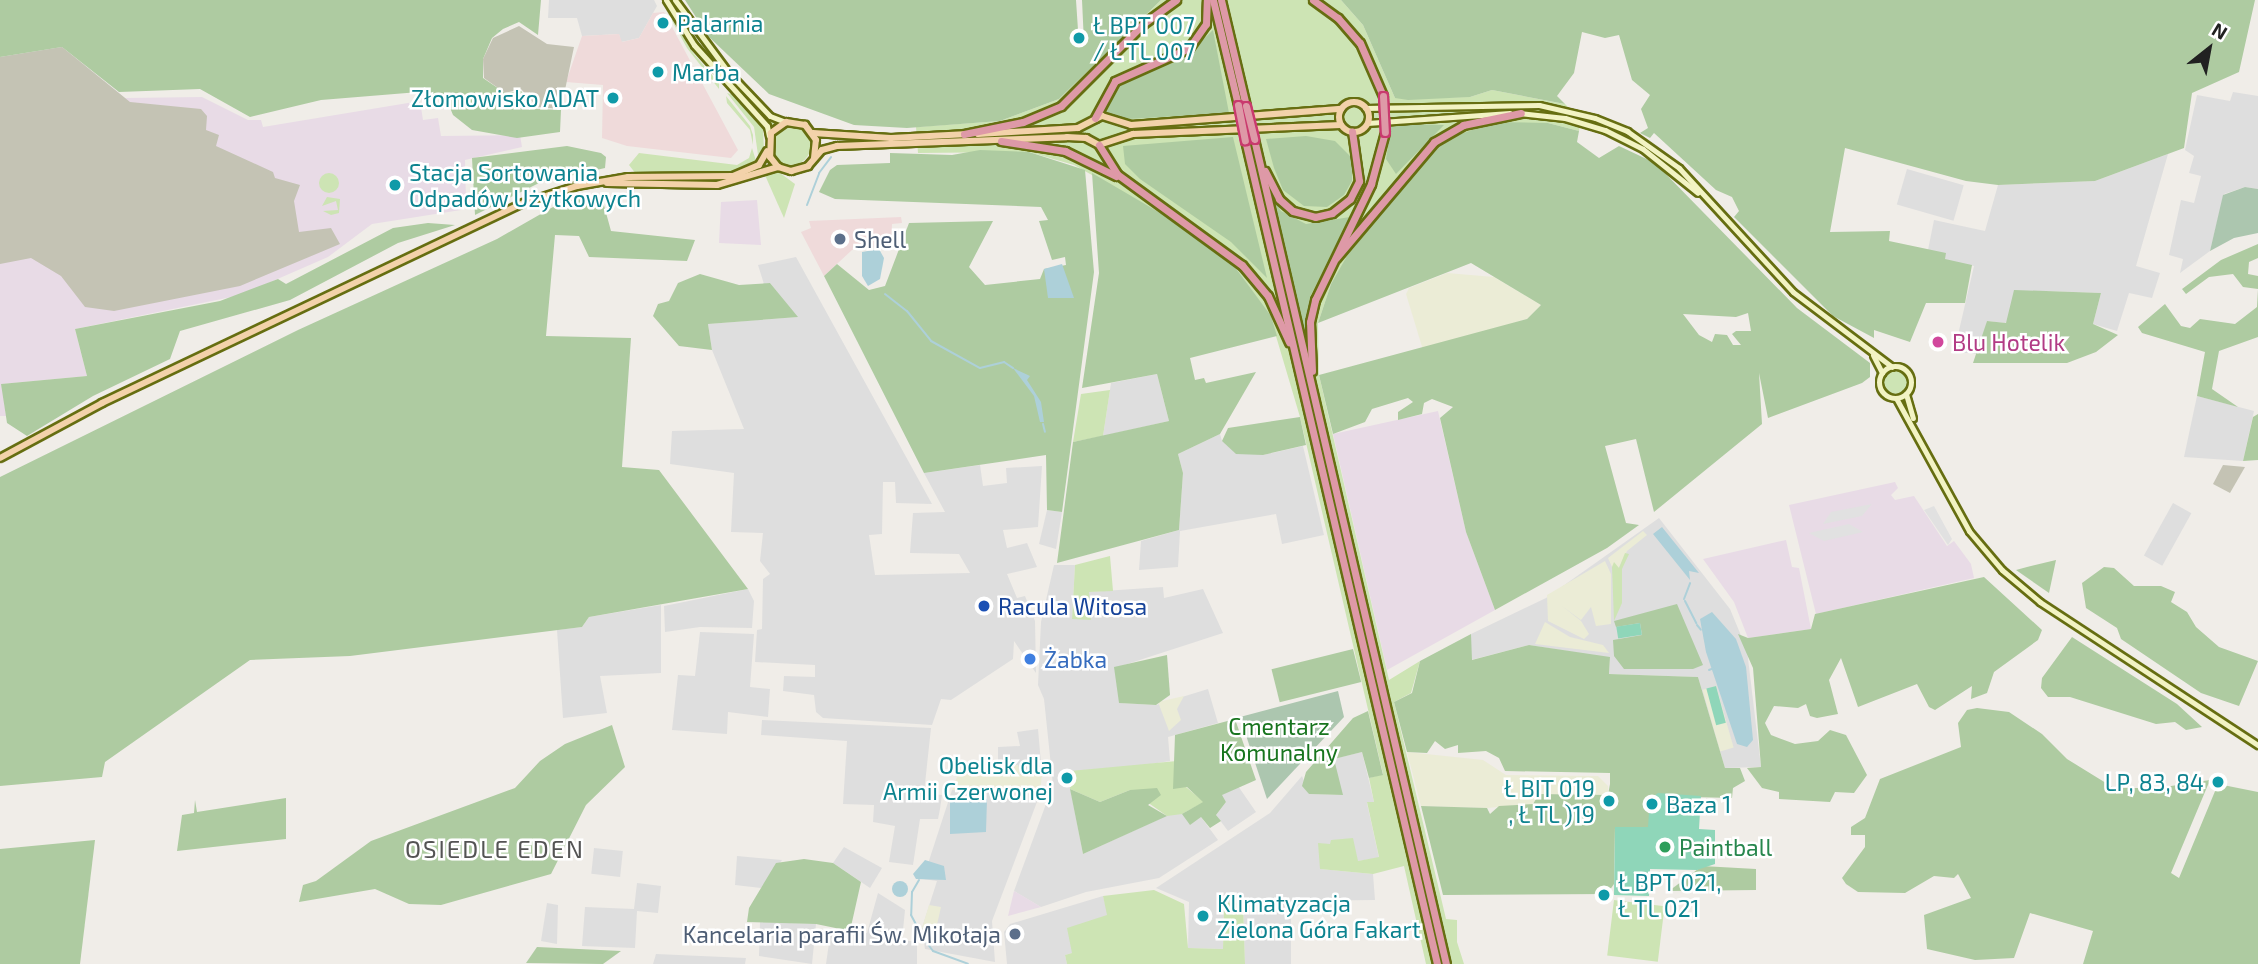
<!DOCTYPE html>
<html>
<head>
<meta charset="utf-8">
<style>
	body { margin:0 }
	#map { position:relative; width:2258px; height:964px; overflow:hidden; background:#f0ede8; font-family:"Exo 2",sans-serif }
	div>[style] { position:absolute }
	.residential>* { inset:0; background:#dedede; transform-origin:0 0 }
	.commercial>* { inset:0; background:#efdada }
	.industrial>* { inset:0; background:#e8dbe6 }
	.construction>* { inset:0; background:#c4c3b4 }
	.farmland>* { inset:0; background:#ebecd6; transform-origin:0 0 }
	.grass>* { inset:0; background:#cde4b4; transform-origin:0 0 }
	.round { border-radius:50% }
	.forest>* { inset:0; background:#aecba1; transform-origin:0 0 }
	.cemetery>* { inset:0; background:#acc6af }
	.pitch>* { inset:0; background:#8fd6b9; transform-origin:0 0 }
	.parking>* { inset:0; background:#e1e1e1 }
	.water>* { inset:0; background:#add0d9 }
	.stream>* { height:2px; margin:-1px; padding:0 1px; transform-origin:1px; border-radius:1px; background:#add0d9 }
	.roads { filter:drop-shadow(2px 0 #666e11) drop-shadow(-2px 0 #666e11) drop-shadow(0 2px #666e11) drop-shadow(0 -2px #666e11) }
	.secondary>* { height:5px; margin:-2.5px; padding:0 2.5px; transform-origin:2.5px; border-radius:2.5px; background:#f2f3c3 }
	.secondary>.ring { margin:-2.5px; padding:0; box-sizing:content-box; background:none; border:5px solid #f2f3c3; border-radius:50% }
	.primary>* { height:6px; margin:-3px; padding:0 3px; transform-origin:3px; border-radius:3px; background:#f3d2aa }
	.primary>.ring { margin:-3px; padding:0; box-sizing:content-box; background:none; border:6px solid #f3d2aa; border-radius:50% }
	.highway>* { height:7px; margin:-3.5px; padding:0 3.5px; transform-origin:3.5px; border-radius:3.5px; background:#de99a7 }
	.bridges { filter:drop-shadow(2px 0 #c93a6e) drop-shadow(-2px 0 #c93a6e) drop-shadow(0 2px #c93a6e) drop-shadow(0 -2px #c93a6e) }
	.highway-bridge>* { height:7px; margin:-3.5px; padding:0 3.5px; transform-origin:3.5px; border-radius:3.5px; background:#de99a7 }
	.dots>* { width:19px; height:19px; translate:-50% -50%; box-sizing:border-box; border:4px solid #fff; border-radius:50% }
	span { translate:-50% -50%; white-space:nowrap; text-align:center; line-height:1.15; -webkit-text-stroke:5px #fff; paint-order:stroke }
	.culture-label { font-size:23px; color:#0d838f }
	.left { translate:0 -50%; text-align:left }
	.right { translate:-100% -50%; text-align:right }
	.service-label { font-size:23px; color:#4e5e75 }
	.hotel-label { font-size:23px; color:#b23c85 }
	.transit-label { font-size:23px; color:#164399 }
	.shop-label { font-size:23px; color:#366cbe }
	.park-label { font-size:23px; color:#18751e }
	.leisure-label { font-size:23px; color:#27864d }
	.neighbourhood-label { font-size:24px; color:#545454; letter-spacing:2px }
	.north { position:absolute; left:2174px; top:14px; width:70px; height:70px; -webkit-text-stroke:5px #fff; paint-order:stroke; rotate:31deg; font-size:19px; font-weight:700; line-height:28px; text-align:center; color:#212121 }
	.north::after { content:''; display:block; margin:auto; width:24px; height:32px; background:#212121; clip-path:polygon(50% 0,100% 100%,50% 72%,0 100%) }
</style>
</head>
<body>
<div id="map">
	<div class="residential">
		<div style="clip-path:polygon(549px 0,654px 0,657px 6px,639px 38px,621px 42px,619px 34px,582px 36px,577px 18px,548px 18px)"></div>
		<div style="clip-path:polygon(2233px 92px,2258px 96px,2258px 189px,2245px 187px,2224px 194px,2210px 251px,2180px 273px,2183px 259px,2169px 255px,2181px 200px,2194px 203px,2201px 176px,2189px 173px,2194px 156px,2185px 150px,2197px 95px,2230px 101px)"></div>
		<div style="clip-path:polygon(2168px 154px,2136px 266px,2160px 273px,2152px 298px,2129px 293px,2117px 331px,2093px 324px,2101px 293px,2047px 291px,2005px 323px,1987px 321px,1979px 354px,1954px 352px,1974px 266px,1944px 260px,1928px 250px,1934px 220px,1985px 231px,1998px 185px,2095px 181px)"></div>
		<div style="left:1907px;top:169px;width:59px;height:37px;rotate:16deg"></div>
		<div style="clip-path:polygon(796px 257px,932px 504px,896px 503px,895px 482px,883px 482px,882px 534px,869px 535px,875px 575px,970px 573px,959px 554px,910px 553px,913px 513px,945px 512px,924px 473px,980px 465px,983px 486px,1007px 483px,1006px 468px,1042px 466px,1038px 527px,1003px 530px,1007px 548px,1027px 543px,1037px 567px,1007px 574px,1017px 598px,1025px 596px,1035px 621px,1036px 673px,1014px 641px,1013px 659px,951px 700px,941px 699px,932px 725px,823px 718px,816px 712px,814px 695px,783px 691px,784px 676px,815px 677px,815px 665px,755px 662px,757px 630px,762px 629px,763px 579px,770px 574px,760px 561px,763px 533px,731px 532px,734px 473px,670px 464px,672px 431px,744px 429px,712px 350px,708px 324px,797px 317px,770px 283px,764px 284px,758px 265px)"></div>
		<div style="clip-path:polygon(1157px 374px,1169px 421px,1103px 436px,1111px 383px)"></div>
		<div style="clip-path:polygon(2197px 396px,2254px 411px,2243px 461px,2184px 457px)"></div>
		<div style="clip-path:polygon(1220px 434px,1222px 441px,1263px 455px,1303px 446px,1324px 535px,1282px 544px,1276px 514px,1180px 531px,1178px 567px,1139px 570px,1141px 541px,1179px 530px,1183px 473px,1178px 454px)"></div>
		<div style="left:2173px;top:503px;width:21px;height:60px;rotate:29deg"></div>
		<div style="clip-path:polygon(1047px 510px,1062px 512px,1056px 549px,1039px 544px)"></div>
		<div style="clip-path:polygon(1659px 518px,1730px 609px,1747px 650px,1761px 767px,1725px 768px,1698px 677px,1609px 674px,1610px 658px,1529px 645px,1471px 660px,1471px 634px,1546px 598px)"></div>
		<div style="clip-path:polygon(1054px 565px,1075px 565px,1072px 619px,1089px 592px,1163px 587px,1164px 598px,1203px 589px,1223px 633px,1115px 668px,1120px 703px,1156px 705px,1208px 689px,1218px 723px,1168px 737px,1170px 761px,1068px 777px,1083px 854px,1179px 810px,1201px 817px,1218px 840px,1159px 878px,1086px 892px,1041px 907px,1014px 891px,1053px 785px,1044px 699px,1038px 685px,1041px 622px)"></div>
		<div style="clip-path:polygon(748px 589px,754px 601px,752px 628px,700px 627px,665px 632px,664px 606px)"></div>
		<div style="clip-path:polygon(661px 605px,661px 673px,600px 676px,607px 713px,563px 718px,557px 630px,582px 627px,589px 617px)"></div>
		<div style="clip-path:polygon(700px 632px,754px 634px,750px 687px,770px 689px,768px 717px,728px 712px,727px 734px,672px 730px,678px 675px,695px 676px)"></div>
		<div style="clip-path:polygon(762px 720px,931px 728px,924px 793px,942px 795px,940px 809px,938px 819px,920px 819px,913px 865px,889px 862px,895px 826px,873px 822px,874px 805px,843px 804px,847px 741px,761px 735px)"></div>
		<div style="clip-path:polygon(1038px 729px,1042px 774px,1020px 775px,1018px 765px,998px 767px,998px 747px,1020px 746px,1017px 732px)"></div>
		<div style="clip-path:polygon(1362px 752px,1374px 802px,1367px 803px,1379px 858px,1358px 861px,1330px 844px,1320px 869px,1373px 874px,1375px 900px,1291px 901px,1291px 964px,1245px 964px,1243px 903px,1224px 904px,1223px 949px,1188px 948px,1189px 902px,1156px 888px,1270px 813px,1302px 776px,1309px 794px,1342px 795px,1333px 759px)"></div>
		<div style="clip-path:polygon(1238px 786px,1256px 812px,1228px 831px,1216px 815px,1226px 802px,1221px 795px)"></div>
		<div style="clip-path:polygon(952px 790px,1040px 794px,992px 921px,995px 962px,925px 949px,922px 928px,937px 881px,923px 879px)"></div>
		<div style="clip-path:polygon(844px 847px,882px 868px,870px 888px,833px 863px)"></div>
		<div style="left:594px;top:848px;width:29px;height:26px;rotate:6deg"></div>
		<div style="clip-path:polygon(737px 856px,782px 860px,761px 888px,735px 885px)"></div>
		<div style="clip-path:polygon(637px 883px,661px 886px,658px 913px,637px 911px,635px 948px,582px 946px,585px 907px,634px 909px)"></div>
		<div style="clip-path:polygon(878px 893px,905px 910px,902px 940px,917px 942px,917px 964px,826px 964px,831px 929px,867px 933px)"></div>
		<div style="clip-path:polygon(1103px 896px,1108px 915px,1072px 953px,1065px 955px,1067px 964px,1007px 964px,1004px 932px,1010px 924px)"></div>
		<div style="clip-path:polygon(547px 903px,558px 905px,557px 944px,541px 941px)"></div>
		<div style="clip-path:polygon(760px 922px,816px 924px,812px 964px,759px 956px)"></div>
		<div style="clip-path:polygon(656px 954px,746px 958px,745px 964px,653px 964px)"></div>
	</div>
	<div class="commercial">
		<div style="clip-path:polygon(664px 12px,738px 150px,731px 158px,627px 146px,602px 138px,603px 85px,566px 82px,582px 36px,619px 34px,622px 42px,639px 38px,653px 13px)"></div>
		<div style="clip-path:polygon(901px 217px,902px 223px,892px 224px,891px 246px,852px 250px,824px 276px,801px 232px,811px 228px,809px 221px)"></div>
	</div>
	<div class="industrial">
		<div style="clip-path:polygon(62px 47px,125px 98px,202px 97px,248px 120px,261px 120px,263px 127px,420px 101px,423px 120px,438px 118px,441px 136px,520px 135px,522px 147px,465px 160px,466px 201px,461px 210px,372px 224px,328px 257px,241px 295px,75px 329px,87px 376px,2px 384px,6px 416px,0 416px,0 57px)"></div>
		<div style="clip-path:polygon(757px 200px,761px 245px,719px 243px,721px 202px)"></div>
		<div style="clip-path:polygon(1438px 411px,1466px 532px,1495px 610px,1387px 670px,1333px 434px)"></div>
		<div style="clip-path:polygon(1895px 482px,1898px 488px,1891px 495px,1895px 500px,1914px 496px,1947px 546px,1954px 541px,1971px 564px,1974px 578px,1816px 614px,1789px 505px)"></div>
		<div style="clip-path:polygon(1786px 540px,1792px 567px,1799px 568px,1811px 629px,1748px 638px,1734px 602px,1703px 559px)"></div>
		<div style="clip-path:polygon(1014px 891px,1021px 895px,1041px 907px,1008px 916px)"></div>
	</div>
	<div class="construction">
		<div style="clip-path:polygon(519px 26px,547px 44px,574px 47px,561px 109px,537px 107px,521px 89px,505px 93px,484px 78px,483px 59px,493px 38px)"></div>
		<div style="clip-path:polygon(62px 47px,130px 102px,201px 109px,207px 116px,206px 130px,219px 135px,216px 146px,273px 172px,275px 178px,300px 185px,294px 201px,299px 232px,331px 228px,340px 244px,240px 286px,114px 311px,85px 307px,61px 276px,31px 258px,0 264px,0 57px)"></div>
		<div style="clip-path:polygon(2223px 465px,2245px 467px,2230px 493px,2213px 484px)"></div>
	</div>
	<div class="farmland">
		<div style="clip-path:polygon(1447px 273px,1494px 277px,1541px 305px,1527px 319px,1423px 350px,1406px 294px,1409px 288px)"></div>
		<div style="clip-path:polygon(1643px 531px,1647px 535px,1627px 551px,1618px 569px,1612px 567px,1608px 558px)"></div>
		<div style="clip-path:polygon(1605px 561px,1611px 574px,1611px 624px,1596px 626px,1591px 607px,1581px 620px,1562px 606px,1581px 621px,1589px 634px,1584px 639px,1548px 621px,1547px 595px)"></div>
		<div style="clip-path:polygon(1545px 622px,1570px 637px,1603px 645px,1609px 653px,1535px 644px)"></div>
		<div style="left:1716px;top:686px;width:64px;height:14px;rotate:74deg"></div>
		<div style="clip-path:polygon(1184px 696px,1177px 709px,1181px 720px,1169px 731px,1158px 702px)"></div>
		<div style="clip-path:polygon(1407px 752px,1483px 760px,1506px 775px,1598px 776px,1608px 786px,1608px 795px,1539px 794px,1533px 804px,1487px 808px,1421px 806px)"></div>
		<div style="clip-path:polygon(1018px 765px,1020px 775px,1042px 774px,1040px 794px,952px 790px,960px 769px)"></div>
		<div style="clip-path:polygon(929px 905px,941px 907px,936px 929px,922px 928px)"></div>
	</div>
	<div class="grass">
		<div style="clip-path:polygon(669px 0,706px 52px,775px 124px,772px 127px,708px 58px)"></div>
		<div style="clip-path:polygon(1161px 0,1341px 0,1363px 25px,1395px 98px,1470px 97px,1492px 90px,1565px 104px,1581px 120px,1579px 131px,1548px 123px,1447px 139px,1363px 233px,1331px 284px,1318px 323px,1319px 375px,1389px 680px,1420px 661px,1411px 693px,1394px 702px,1442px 902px,1446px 919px,1457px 920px,1457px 942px,1464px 964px,1426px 964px,1404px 866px,1373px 874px,1320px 869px,1318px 843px,1330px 844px,1331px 840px,1353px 838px,1358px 861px,1379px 857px,1367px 802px,1374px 802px,1369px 778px,1383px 774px,1300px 417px,1270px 316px,1235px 267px,1212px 249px,1162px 214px,1074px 165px,1029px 152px,918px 153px,916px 127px,1000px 121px,1059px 99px)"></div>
		<div style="clip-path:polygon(666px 10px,694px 54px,719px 83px,719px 89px,687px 48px)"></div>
		<div style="clip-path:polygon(727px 93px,734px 95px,763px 127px,764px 151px,759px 162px,754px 127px)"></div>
		<div style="clip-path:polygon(726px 96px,750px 126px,753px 135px,753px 145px,750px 130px,727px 103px)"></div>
		<div class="round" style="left:771px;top:125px;width:40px;height:40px"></div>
		<div style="clip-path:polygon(752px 148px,757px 164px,732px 174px,636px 174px,629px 165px,639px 153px,737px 165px,749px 158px)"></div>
		<div style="clip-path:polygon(764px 173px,780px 173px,795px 184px,784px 218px)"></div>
		<div class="round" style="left:319px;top:173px;width:20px;height:20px"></div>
		<div style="clip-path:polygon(327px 197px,340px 199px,339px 213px,331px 215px,323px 211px,338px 210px,336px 201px,322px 206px)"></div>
		<div class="round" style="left:1883px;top:370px;width:24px;height:24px"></div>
		<div style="clip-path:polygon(1110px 390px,1103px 436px,1073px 442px,1081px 394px)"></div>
		<div style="clip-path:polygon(1625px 553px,1629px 554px,1622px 569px,1622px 603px,1614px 621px,1612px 567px,1614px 562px,1619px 568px)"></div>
		<div style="clip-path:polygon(1110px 556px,1113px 591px,1089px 592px,1091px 620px,1072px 619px,1075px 565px)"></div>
		<div style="clip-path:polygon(1177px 761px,1174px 777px,1204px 802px,1182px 814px,1167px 816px,1130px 790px,1100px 802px,1070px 789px,1070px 771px)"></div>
		<div style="clip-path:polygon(1154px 890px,1184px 904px,1188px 948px,1223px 949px,1224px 903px,1243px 903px,1245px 964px,1067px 964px,1065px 955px,1072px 953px,1067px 928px,1107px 915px,1103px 896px)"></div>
		<div style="left:1614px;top:900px;width:51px;height:56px;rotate:7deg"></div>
	</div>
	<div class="forest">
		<div style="clip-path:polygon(0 0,541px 0,538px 35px,519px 22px,503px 29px,492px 38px,483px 59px,483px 78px,505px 93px,521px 91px,537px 109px,561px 110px,560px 132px,517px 138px,472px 130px,453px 115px,446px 98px,419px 92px,321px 100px,250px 117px,200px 89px,119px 92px,62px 47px,0 57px)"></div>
		<div style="clip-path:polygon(685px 0,1076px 0,1079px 45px,1084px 43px,1082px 0,1161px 0,1059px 99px,1000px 121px,907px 128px,854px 125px,769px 94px,708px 36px)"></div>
		<div style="clip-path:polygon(1341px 0,2255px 0,2239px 72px,2192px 93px,2184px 148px,2095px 181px,1998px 185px,1966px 181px,1845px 148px,1830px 232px,1890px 231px,1889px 241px,1946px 253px,1945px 259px,1972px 265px,1965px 303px,1926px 303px,1910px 342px,1874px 330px,1874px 338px,1833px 316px,1734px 217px,1739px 211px,1732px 197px,1716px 190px,1654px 133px,1650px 138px,1640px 133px,1648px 128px,1641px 109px,1650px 95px,1632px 80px,1619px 35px,1605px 38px,1582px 32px,1574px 73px,1557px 96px,1565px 104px,1492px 90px,1470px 97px,1408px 100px,1395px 98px,1363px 25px)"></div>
		<div style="clip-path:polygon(1213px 30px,1229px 113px,1129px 119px,1103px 112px,1115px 86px,1139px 73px,1182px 60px)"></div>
		<div style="clip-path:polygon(evenodd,1494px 122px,1548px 123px,1579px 131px,1577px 142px,1599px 158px,1619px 146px,1655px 163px,1797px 308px,1870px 363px,1870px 377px,1862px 383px,1768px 418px,1759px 373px,1762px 424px,1654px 512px,1636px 439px,1605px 446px,1626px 523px,1639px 525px,1607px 548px,1495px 610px,1466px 532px,1440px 418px,1453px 407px,1432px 399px,1424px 403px,1422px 414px,1398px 420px,1398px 412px,1413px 402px,1408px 398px,1372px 409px,1365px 422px,1333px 434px,1319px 375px,1527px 319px,1541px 305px,1471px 263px,1318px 323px,1331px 284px,1347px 256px,1425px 159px,1447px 139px,1494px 122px,1748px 313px,1751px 331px,1736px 331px,1732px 334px,1741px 345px,1733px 345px,1727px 335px,1715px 334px,1712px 342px,1699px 335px,1683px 314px,1736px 317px,1748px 313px)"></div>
		<div style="clip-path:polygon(1410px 124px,1444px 125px,1396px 174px,1386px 159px,1391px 126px)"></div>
		<div style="clip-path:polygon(1306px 136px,1335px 141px,1352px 158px,1352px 181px,1344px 195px,1327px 207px,1304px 206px,1283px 190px,1274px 168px,1266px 139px)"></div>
		<div style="clip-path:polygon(1233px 137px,1267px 278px,1231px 242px,1140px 179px,1125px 164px,1123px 146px)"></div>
		<div style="clip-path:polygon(567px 146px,601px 153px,606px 157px,605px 168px,539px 183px,475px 215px,472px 158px)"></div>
		<div style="clip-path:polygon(980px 150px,1029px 152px,1085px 170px,1094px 272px,1062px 512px,1047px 510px,1046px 455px,924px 473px,824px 276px,837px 264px,869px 290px,885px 286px,909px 223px,993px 221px,969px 267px,985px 285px,1040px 279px,1044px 269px,1066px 265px,1065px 257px,1052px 260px,1039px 221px,1048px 220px,1041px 207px,835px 199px,819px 192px,830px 170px,837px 165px,890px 163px,890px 153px,952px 155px)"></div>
		<div style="clip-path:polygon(1092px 173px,1162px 214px,1235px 267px,1271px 316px,1277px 336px,1190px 358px,1195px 380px,1204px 378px,1206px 383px,1256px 372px,1220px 434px,1178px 454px,1183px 473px,1179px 530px,1057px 563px,1073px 442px,1169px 421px,1157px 374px,1082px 388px,1099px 273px)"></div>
		<div style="clip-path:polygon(574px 195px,602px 198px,611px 231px,695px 240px,687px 261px,589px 257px,579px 236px,555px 235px,546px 336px,631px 338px,622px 467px,659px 470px,748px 589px,589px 617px,582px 627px,350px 656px,250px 660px,105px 762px,102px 777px,0 786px,0 477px,298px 330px,497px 239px)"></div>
		<div style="clip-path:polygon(1271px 195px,1281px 211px,1306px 224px,1350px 217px,1310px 297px,1305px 341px)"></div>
		<div style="clip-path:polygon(428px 223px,455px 225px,398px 243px,290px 300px,180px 331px,170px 359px,93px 396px,27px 436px,7px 423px,1px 384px,87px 376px,75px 329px,220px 301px,278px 279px,286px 284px,393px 228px)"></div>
		<div style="clip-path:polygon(2258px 244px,2258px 258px,2249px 262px,2248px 274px,2258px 276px,2258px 337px,2219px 351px,2212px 389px,2238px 407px,2197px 396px,2205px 352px,2142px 333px,2138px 327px,2165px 304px,2181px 326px,2190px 328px,2200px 319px,2235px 324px,2257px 307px,2258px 289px,2243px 287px,2233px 274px,2209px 277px,2186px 294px,2182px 289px,2221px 260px)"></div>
		<div style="clip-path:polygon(700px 274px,739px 285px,770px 283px,798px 317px,708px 324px,712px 350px,679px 346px,653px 316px,658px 304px,669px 301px,678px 283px)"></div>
		<div style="clip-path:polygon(2014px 290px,2101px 293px,2093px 324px,2118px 335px,2096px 352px,2067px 363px,1973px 363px,1987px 321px,2006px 323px)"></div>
		<div style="clip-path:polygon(2258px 414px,2258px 460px,2243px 461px,2253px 417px)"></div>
		<div style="clip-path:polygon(1300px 417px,1306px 445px,1263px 455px,1236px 454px,1222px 441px,1228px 428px)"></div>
		<div style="clip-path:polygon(2056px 560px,2049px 593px,2016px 570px,2027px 567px)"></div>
		<div style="clip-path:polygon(2104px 567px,2114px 568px,2134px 586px,2161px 586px,2175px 592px,2171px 602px,2187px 612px,2196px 627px,2219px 647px,2258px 661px,2239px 706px,2201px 693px,2121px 639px,2117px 628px,2086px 608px,2082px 583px)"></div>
		<div style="clip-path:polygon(1984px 577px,2042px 630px,2038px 640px,1994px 672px,1987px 693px,1971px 699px,1972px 686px,1935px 710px,1929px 707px,1917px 684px,1858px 707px,1841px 658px,1829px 680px,1838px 714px,1817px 718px,1810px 716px,1806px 704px,1798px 708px,1774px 706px,1765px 723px,1771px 735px,1795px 744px,1818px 741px,1830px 730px,1846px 735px,1867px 775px,1854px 793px,1835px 792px,1830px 802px,1779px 799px,1779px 792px,1762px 788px,1747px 768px,1761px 767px,1753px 668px,1738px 634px,1748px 638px,1811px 629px,1815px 614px)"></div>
		<div style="clip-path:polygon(1677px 604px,1703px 665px,1693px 669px,1624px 669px,1614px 656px,1613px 640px,1642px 635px,1640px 623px,1616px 627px,1614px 621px)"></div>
		<div style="clip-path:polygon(1471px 634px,1472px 660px,1529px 645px,1610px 657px,1609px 674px,1698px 677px,1725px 768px,1740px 768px,1745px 781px,1733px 788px,1732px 798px,1652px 796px,1649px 827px,1615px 827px,1614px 884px,1607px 894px,1443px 895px,1421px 806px,1487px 808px,1490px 814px,1499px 806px,1533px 804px,1539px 794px,1608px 795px,1610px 784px,1610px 773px,1505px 771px,1499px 758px,1486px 751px,1458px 753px,1458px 745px,1445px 749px,1435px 741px,1427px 753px,1407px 752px,1394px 702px,1412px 693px,1420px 661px)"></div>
		<div style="clip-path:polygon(2072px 637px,2177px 704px,2202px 727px,2186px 730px,2175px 722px,2156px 724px,2070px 697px,2048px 697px,2041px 688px,2042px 678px)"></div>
		<div style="left:1353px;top:649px;width:34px;height:84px;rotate:76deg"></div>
		<div style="clip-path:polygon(1167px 655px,1170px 695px,1156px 705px,1119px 703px,1114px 667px)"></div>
		<div style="clip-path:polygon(1977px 708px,2009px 712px,2042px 734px,2067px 759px,2114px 788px,2158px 788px,2210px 780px,2171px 873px,2179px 878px,2218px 784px,2258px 792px,2258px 964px,2083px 964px,2093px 931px,2030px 913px,2014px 958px,1975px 960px,1927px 949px,1924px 915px,1971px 898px,1958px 874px,1954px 878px,1934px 876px,1905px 893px,1858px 892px,1846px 884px,1842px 878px,1865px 847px,1865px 835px,1851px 835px,1851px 827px,1865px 818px,1880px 779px,1961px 747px,1958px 723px,1967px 710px)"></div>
		<div style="clip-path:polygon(1368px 711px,1383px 775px,1369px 778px,1362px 752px,1334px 759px,1343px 795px,1309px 794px,1302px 786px,1306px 772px,1353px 718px)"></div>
		<div style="clip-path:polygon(1235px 719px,1256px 780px,1222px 795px,1226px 802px,1216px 815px,1221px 821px,1210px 828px,1201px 817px,1190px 825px,1182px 814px,1203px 802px,1187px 787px,1173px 789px,1175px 735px)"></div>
		<div style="clip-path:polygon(612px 725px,625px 767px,586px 805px,551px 874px,441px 905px,409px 904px,375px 889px,299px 902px,303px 885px,316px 881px,371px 841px,515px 788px,540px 761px,565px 744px)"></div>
		<div style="clip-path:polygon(1157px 788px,1161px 795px,1148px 805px,1167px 816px,1083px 854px,1070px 789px,1100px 802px,1130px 790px)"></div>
		<div style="clip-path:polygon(286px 798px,286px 839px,177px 851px,182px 815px,194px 813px,195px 800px,197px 812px)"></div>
		<div style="clip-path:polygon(95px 840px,80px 964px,0 964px,0 849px)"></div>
		<div style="clip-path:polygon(804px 859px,833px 863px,861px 882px,850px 931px,816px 924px,747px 922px,749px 908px,776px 863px)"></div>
		<div style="clip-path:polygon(1702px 866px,1756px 869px,1756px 890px,1669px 891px)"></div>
		<div style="clip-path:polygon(537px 947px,621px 951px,603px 964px,526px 963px)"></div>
	</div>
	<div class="cemetery">
		<div style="clip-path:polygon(2245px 187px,2258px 189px,2258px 233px,2234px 238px,2210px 251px,2223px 195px)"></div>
		<div style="clip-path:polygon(1338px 691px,1344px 717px,1267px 799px,1240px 717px)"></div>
	</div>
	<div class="pitch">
		<div style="left:1640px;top:623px;width:12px;height:24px;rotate:81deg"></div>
		<div style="left:1716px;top:686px;width:38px;height:10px;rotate:75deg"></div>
		<div style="clip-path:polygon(1658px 793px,1701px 796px,1699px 829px,1715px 830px,1715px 864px,1697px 870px,1650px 869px,1649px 896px,1614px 895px,1615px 827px,1648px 827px,1650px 799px)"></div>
	</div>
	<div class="parking">
		<div style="clip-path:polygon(1872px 504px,1862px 516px,1823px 524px,1831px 512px)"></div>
		<div style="clip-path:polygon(1934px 506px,1952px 539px,1948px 545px,1924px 510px)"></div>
		<div style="clip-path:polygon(1849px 524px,1863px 532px,1824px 541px,1809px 533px)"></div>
	</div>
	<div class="water">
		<div style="clip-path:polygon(879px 249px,884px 258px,880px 279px,868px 286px,862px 276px,862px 252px)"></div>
		<div style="clip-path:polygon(1062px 264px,1074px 298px,1048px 298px,1044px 269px)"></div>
		<div style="clip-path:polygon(1013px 368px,1030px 376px,1027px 380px,1041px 402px,1044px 422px,1040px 422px,1034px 396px)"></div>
		<div style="clip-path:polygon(1662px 527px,1699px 573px,1689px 571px,1690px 580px,1653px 534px)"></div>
		<div style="clip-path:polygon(1712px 612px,1736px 639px,1746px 667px,1753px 740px,1747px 747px,1737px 744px,1706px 652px,1700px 619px)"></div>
		<div style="clip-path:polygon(959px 796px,987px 799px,986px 832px,950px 834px,950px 801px)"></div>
		<div style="clip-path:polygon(925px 860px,944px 866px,946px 880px,916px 879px,913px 874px)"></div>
		<div class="round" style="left:892px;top:881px;width:16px;height:16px"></div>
	</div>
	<div class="stream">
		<div style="left:807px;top:205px;width:34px;rotate:-69deg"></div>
		<div style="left:819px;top:173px;width:20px;rotate:-53deg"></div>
		<div style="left:885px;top:294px;width:28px;rotate:38deg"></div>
		<div style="left:907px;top:311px;width:38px;rotate:51deg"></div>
		<div style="left:931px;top:341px;width:56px;rotate:28.9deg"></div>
		<div style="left:980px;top:368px;width:25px;rotate:-14deg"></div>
		<div style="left:1004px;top:362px;width:11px;rotate:34deg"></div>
		<div style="left:1043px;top:424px;width:8px;rotate:76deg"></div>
		<div style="left:1684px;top:599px;width:17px;rotate:-69deg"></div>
		<div style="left:1685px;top:601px;width:25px;rotate:63deg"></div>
		<div style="left:1697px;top:625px;width:6px;rotate:51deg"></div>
		<div style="left:1709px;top:670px;width:5px;rotate:-22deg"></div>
		<div style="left:919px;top:880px;width:14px;rotate:120deg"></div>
		<div style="left:912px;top:892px;width:23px;rotate:92deg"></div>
		<div style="left:911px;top:915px;width:27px;rotate:62deg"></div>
		<div style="left:924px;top:939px;width:15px;rotate:53deg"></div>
		<div style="left:933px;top:951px;width:37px;rotate:20deg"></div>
	</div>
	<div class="roads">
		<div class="secondary">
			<div style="left:666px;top:0;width:53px;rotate:58.1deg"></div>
			<div style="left:694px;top:45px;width:109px;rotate:48deg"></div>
			<div style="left:767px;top:126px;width:10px;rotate:79deg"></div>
			<div style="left:675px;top:0;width:91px;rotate:53.5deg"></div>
			<div style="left:729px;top:73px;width:59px;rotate:46.4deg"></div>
			<div style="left:770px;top:116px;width:17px;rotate:21deg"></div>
			<div style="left:1365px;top:108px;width:174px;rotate:-1deg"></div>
			<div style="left:1539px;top:105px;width:57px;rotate:13.1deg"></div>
			<div style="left:1595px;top:118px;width:35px;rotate:22deg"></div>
			<div style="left:1627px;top:131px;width:64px;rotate:35.4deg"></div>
			<div style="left:1679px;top:168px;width:168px;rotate:47.4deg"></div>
			<div style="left:1793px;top:292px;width:124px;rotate:37.1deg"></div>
			<div style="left:1519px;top:113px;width:46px;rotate:6.2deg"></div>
			<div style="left:1565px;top:118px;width:42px;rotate:16.7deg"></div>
			<div style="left:1605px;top:130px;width:42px;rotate:26.6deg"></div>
			<div style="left:1643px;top:149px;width:70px;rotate:38.7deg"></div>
			<div style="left:1367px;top:123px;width:143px;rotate:-4deg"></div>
			<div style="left:1873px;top:355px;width:20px;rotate:63deg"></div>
			<div class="ring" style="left:1879px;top:366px;width:27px;height:27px"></div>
			<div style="left:1906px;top:394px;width:25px;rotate:74deg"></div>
			<div style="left:1896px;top:398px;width:152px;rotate:61.2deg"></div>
			<div style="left:1969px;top:531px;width:51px;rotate:49.8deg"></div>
			<div style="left:2002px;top:570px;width:50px;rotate:40.1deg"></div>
			<div style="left:2040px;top:602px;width:261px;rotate:33.3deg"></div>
		</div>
		<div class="primary">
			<div class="ring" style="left:1339px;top:102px;width:24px;height:24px"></div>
			<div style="left:813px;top:133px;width:78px;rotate:3.7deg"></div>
			<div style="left:891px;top:138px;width:77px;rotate:-3deg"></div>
			<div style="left:978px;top:134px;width:100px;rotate:-3.4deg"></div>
			<div style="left:1078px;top:128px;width:27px;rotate:-27deg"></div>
			<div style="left:1102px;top:116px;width:30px;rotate:17deg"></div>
			<div style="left:1131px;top:125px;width:211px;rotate:-4.4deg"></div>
			<div style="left:814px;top:158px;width:18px;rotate:-84deg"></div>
			<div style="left:816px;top:140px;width:19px;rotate:-126deg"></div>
			<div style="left:805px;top:125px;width:19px;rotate:-171deg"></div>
			<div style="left:786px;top:122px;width:19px;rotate:144deg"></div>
			<div style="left:771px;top:133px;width:24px;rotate:92deg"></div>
			<div style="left:770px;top:157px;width:13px;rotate:51deg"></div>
			<div style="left:778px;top:167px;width:14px;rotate:17deg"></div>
			<div style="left:791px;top:171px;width:18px;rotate:-16deg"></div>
			<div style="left:808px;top:166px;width:21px;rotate:-49deg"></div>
			<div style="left:822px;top:150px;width:16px;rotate:-15deg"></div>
			<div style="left:837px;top:146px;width:230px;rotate:-2.2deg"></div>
			<div style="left:1067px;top:137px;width:19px;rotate:3deg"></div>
			<div style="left:1086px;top:138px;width:15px;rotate:28deg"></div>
			<div style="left:1099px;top:145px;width:36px;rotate:-18deg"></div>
			<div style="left:1133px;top:134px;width:208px;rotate:-2.5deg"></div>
			<div style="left:607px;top:183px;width:110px;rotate:1deg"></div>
			<div style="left:717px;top:185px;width:64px;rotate:-16.4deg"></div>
			<div style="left:0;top:458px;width:116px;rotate:-28.3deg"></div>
			<div style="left:102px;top:403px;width:467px;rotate:-25.4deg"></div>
			<div style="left:524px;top:203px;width:56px;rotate:-17.8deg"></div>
			<div style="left:577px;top:186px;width:52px;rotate:-10deg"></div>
			<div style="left:628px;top:177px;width:105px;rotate:-0.5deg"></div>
			<div style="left:733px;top:176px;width:28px;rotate:-23deg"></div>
			<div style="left:759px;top:165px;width:16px;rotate:-60deg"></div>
		</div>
		<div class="highway">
			<div style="left:1213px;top:0;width:108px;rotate:76.6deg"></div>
			<div style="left:1221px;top:0;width:109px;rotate:76.7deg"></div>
			<div style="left:1313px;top:0;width:31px;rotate:36deg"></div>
			<div style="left:1338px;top:18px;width:33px;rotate:49deg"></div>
			<div style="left:1360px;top:43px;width:58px;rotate:66.5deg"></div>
			<div style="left:1095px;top:118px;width:42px;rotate:-61.6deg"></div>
			<div style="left:1115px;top:81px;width:81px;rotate:-24deg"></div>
			<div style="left:1189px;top:48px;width:29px;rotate:-55deg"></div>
			<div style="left:1206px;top:24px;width:24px;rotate:-88deg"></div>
			<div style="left:964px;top:134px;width:60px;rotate:-11.5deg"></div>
			<div style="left:1023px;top:122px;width:41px;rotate:-22.8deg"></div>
			<div style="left:1061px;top:106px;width:116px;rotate:-45deg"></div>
			<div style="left:1143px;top:24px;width:41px;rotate:-36deg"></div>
			<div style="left:1254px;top:139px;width:847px;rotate:76.9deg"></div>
			<div style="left:1245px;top:140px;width:846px;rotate:76.88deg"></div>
			<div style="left:1001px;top:141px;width:65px;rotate:8.9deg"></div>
			<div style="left:1065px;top:151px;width:57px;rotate:26.1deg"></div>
			<div style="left:1099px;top:145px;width:34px;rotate:58deg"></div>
			<div style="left:1117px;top:174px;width:155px;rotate:36.1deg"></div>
			<div style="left:1242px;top:265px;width:40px;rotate:50deg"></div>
			<div style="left:1268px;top:296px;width:51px;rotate:65.5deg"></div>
			<div style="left:1265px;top:171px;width:31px;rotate:63deg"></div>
			<div style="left:1279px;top:199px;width:18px;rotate:41deg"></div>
			<div style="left:1293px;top:211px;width:23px;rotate:15deg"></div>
			<div style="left:1315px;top:217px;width:17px;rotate:-13deg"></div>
			<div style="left:1332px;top:213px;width:23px;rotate:-38deg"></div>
			<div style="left:1350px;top:199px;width:20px;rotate:-63deg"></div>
			<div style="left:1359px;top:181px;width:50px;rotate:-98deg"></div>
			<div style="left:1336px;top:258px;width:152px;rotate:-49.8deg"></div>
			<div style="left:1434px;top:142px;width:34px;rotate:-30deg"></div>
			<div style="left:1463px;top:125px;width:59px;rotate:-11.7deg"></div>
			<div style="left:1312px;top:371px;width:49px;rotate:-92.3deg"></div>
			<div style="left:1310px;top:322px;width:23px;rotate:-77deg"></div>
			<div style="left:1315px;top:300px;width:129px;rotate:-64.2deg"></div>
			<div style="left:1371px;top:184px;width:54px;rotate:-74.9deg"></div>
		</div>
	</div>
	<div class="bridges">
		<div class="highway-bridge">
			<div style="left:1383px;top:96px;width:36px;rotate:87deg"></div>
			<div style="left:1238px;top:105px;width:36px;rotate:79deg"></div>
			<div style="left:1246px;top:106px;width:34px;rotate:76deg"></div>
		</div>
	</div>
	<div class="dots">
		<div style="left:663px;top:23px;background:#0f9aa8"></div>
		<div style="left:1079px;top:38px;background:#0f9aa8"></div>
		<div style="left:658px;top:72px;background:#0f9aa8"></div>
		<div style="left:613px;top:98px;background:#0f9aa8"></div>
		<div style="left:395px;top:185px;background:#0f9aa8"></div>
		<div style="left:840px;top:239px;background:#5c6f8a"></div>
		<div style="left:1938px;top:342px;background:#d1479c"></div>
		<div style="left:984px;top:606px;background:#1a4fb4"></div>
		<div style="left:1030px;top:659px;background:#3f7fe0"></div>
		<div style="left:1067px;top:778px;background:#0f9aa8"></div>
		<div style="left:2218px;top:782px;background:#0f9aa8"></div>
		<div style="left:1609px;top:801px;background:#0f9aa8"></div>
		<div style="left:1652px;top:804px;background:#0f9aa8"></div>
		<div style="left:1665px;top:847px;background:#2e9e5b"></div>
		<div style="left:1604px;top:895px;background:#0f9aa8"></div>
		<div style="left:1203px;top:916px;background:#0f9aa8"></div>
		<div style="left:1015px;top:934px;background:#5c6f8a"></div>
	</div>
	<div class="culture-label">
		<span class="left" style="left:677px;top:23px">Palarnia</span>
		<span class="left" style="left:1093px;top:38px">Ł BPT 007<br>/ Ł TL 007</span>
		<span class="left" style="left:672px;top:72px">Marba</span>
		<span class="right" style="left:599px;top:98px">Złomowisko ADAT</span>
		<span class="left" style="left:409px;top:185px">Stacja Sortowania<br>Odpadów Użytkowych</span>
		<span class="right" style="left:1053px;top:778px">Obelisk dla<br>Armii Czerwonej</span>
		<span class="right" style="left:2204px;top:782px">LP, 83, 84</span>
		<span class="right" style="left:1595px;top:801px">Ł BIT 019<br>, Ł TL )19</span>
		<span class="left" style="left:1666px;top:804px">Baza 1</span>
		<span class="left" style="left:1618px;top:895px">Ł BPT 021,<br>Ł TL 021</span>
		<span class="left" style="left:1217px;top:916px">Klimatyzacja<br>Zielona Góra Fakart</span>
	</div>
	<div class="service-label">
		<span class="left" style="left:854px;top:239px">Shell</span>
		<span class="right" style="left:1001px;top:934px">Kancelaria parafii Św. Mikołaja</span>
	</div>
	<div class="hotel-label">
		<span class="left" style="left:1952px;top:342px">Blu Hotelik</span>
	</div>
	<div class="transit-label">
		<span class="left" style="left:998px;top:606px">Racula Witosa</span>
	</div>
	<div class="shop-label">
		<span class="left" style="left:1044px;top:659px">Żabka</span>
	</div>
	<div class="park-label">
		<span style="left:1279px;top:739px">Cmentarz<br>Komunalny</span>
	</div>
	<div class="leisure-label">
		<span class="left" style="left:1679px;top:847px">Paintball</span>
	</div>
	<div class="neighbourhood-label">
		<span style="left:495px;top:849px">OSIEDLE EDEN</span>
	</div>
	<div class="north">N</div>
</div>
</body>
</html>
